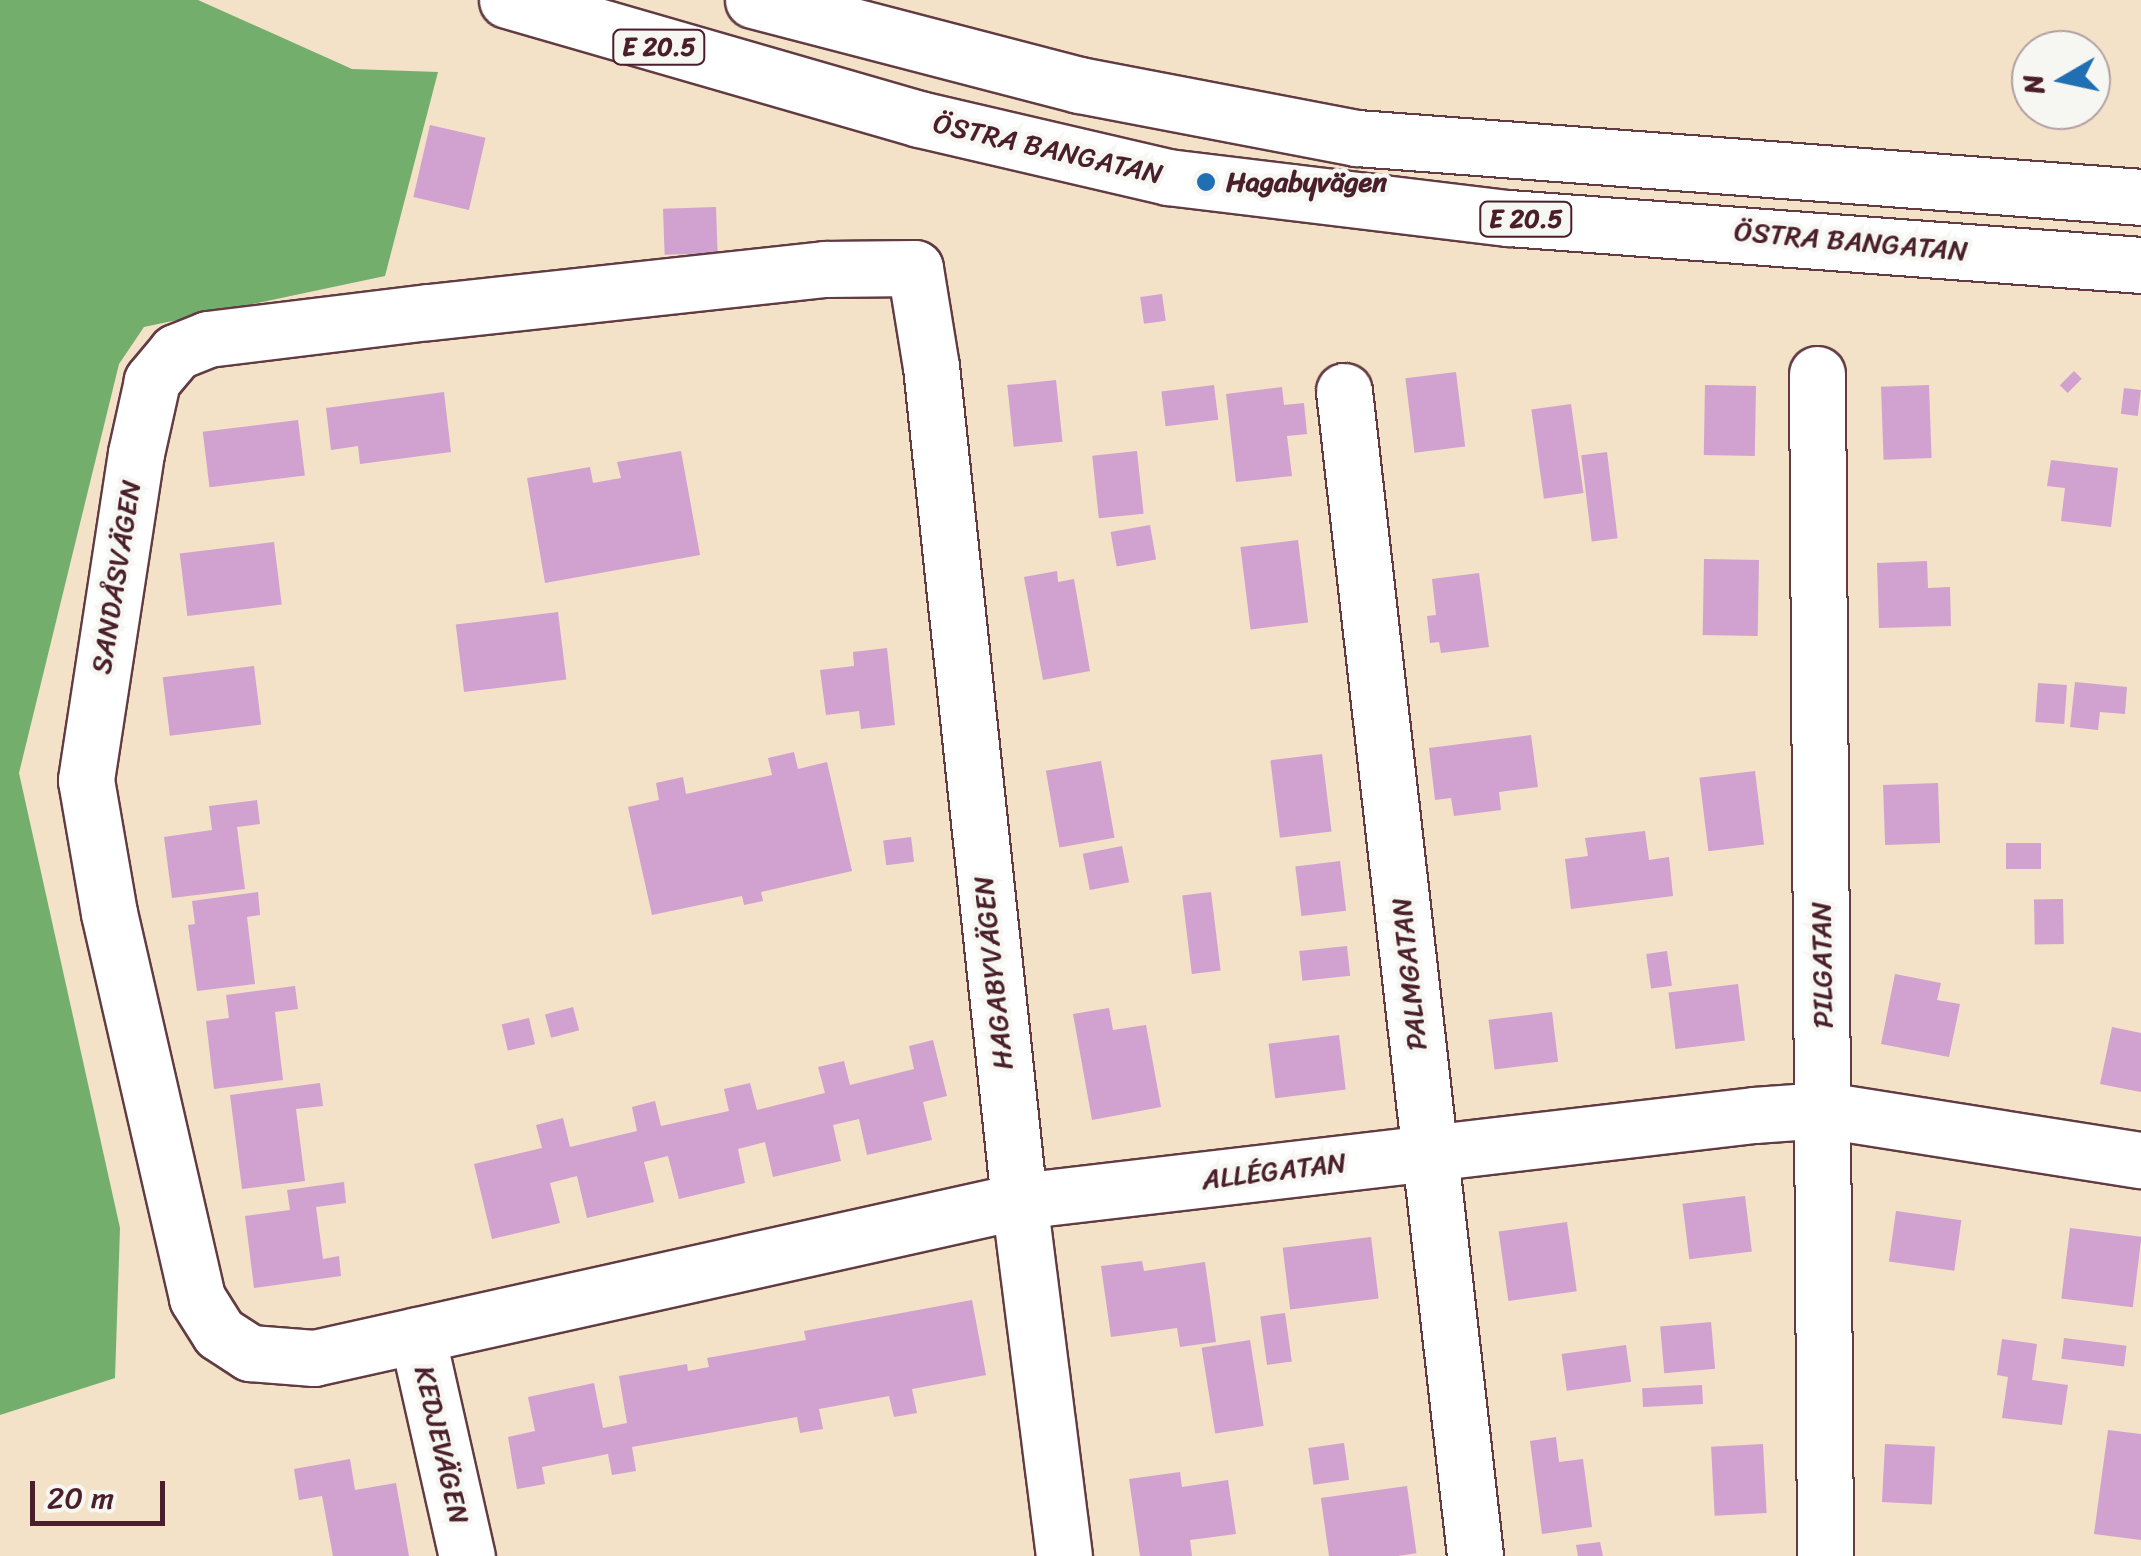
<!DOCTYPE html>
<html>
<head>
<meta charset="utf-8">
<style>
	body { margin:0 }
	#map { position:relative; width:2141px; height:1556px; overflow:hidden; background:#f3e1c8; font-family:Sriracha,sans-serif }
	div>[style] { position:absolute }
	.forest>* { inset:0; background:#74ae6d }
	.building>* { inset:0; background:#d1a1d0; transform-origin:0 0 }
	.roads { filter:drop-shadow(2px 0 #633c43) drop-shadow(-2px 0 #633c43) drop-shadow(0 2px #633c43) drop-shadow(0 -2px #633c43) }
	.minor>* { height:55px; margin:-27.5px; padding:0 27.5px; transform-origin:27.5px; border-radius:27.5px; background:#fff }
	.major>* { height:55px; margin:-27.5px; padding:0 27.5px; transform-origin:27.5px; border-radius:27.5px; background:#fff }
	.dots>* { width:28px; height:28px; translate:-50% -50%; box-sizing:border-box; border:5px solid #f6f6f2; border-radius:50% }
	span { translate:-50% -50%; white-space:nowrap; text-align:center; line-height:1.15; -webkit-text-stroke:9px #f6f6f2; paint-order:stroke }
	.shield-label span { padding:2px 8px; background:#f6f6f2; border:2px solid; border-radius:8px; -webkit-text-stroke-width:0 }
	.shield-label { font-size:25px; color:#4a1f2b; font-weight:700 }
	.street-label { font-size:28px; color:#4a1f2b }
	.poi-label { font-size:28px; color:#4a1f2b; font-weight:700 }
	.left { translate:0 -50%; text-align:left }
	.north { position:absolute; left:2011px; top:30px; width:100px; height:100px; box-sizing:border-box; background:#f6f6f2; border:2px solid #b1a0a2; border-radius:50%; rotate:261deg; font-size:28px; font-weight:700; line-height:40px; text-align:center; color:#4a1f2b }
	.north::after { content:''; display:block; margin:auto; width:35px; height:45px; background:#1f6fb2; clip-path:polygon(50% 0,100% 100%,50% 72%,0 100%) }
	.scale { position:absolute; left:30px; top:1481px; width:135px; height:45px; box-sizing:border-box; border:5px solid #4a1f2b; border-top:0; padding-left:12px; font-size:30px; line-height:35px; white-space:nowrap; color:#4a1f2b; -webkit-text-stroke:8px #f6f6f2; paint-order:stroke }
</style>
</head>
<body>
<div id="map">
	<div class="forest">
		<div style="clip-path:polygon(0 0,198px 0,352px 69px,438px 72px,385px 276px,144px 327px,119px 364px,19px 773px,120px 1228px,115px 1378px,0 1415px)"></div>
	</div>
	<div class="building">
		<div style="left:430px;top:125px;width:57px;height:74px;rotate:13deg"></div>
		<div style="left:716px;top:207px;width:46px;height:53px;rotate:88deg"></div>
		<div style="left:1162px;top:294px;width:27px;height:22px;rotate:82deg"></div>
		<div style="left:2074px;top:371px;width:11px;height:20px;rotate:45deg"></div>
		<div style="left:1456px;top:372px;width:75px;height:51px;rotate:83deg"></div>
		<div style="left:1056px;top:380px;width:62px;height:49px;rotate:84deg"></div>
		<div style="left:1214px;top:385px;width:35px;height:53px;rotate:83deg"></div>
		<div style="left:1705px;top:385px;width:51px;height:70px;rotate:1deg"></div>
		<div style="left:1929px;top:385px;width:73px;height:48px;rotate:88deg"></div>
		<div style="clip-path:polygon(1282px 387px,1284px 405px,1304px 403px,1307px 434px,1287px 436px,1292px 476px,1236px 482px,1226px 394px)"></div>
		<div style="left:2124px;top:388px;width:17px;height:26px;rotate:7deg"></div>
		<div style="clip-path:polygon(444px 392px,451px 452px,360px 464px,358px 446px,331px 450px,326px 408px)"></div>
		<div style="left:1571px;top:404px;width:90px;height:40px;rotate:82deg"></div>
		<div style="left:298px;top:420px;width:56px;height:96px;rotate:83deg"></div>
		<div style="clip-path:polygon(681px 451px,700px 555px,545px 583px,527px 478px,590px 467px,593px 483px,621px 478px,617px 462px)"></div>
		<div style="left:1137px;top:451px;width:63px;height:45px;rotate:84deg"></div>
		<div style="left:1607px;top:452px;width:87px;height:26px;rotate:83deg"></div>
		<div style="clip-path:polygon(2051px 460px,2118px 468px,2111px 527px,2061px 521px,2065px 488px,2047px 486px)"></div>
		<div style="left:1150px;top:525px;width:35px;height:40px;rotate:80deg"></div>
		<div style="left:1298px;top:540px;width:83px;height:58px;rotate:83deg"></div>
		<div style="left:274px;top:542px;width:63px;height:95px;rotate:83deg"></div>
		<div style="left:1704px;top:559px;width:55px;height:76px;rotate:1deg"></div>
		<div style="clip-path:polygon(1927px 561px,1928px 588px,1950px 587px,1951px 626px,1879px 628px,1877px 563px)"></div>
		<div style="clip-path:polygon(1057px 571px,1058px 582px,1074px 579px,1090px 671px,1043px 680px,1024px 577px)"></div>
		<div style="clip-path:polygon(1479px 573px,1489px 647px,1441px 653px,1439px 642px,1430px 643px,1427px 616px,1436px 615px,1432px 579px)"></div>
		<div style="left:558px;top:612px;width:68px;height:103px;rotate:83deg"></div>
		<div style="clip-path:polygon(887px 648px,895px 725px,861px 729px,859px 711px,826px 715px,820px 670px,854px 666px,853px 652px)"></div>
		<div style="left:254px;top:666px;width:59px;height:92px;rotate:83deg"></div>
		<div style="clip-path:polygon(2075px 682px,2127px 687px,2125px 714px,2100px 712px,2098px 730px,2070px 727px)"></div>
		<div style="left:2038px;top:683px;width:29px;height:39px;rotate:4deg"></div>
		<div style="clip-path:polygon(1531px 735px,1538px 787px,1499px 792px,1501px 810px,1454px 816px,1451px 798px,1435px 800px,1429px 748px)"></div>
		<div style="clip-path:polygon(794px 752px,798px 769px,827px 762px,852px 871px,761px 892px,763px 901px,744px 905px,742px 896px,652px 915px,628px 807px,659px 800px,656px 783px,683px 777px,686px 794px,772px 775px,768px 758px)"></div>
		<div style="left:1322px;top:754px;width:78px;height:52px;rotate:83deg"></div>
		<div style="left:1101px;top:761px;width:78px;height:56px;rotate:80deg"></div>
		<div style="left:1755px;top:771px;width:74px;height:56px;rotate:83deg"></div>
		<div style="left:1938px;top:783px;width:60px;height:55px;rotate:88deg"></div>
		<div style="clip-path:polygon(257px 800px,260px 824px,237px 827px,245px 889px,172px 898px,164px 837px,212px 830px,209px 806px)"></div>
		<div style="clip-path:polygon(1645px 831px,1649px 860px,1669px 857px,1673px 896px,1571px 909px,1565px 859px,1588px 856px,1585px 838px)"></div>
		<div style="left:911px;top:837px;width:25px;height:28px;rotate:83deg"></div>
		<div style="left:2041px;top:843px;width:26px;height:35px;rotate:90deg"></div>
		<div style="left:1122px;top:846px;width:37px;height:40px;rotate:79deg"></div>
		<div style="left:1340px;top:861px;width:50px;height:45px;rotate:83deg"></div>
		<div style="clip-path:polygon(258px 892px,260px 915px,247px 917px,255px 984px,197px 991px,188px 925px,195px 924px,192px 901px)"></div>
		<div style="left:1211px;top:892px;width:79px;height:29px;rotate:83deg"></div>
		<div style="left:2063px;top:899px;width:45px;height:29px;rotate:89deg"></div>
		<div style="left:1347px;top:946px;width:30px;height:48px;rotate:84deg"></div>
		<div style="left:1667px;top:951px;width:35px;height:21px;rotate:82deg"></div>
		<div style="clip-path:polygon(1895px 974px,1941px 983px,1937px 1000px,1960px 1004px,1949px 1057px,1881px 1044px)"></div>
		<div style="left:1738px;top:984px;width:57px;height:70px;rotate:83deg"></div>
		<div style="clip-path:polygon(295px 986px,298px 1009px,275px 1012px,283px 1080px,214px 1089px,206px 1021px,229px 1018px,226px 995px)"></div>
		<div style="left:573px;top:1007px;width:24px;height:29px;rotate:75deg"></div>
		<div style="clip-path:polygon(1109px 1008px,1113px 1030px,1146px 1025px,1161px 1107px,1092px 1120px,1073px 1014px)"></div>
		<div style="left:1552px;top:1012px;width:50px;height:64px;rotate:83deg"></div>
		<div style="left:529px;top:1018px;width:27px;height:28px;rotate:77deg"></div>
		<div style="clip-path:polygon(2112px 1027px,2141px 1033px,2141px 1092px,2100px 1084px)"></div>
		<div style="left:1339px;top:1035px;width:55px;height:71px;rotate:83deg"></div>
		<div style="clip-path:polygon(933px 1040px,947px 1096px,923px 1102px,932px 1140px,867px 1155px,859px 1119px,833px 1125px,841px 1161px,773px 1177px,765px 1142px,738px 1149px,745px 1183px,679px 1199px,668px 1156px,644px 1162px,654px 1202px,587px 1218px,577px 1176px,550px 1183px,560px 1223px,492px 1239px,474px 1164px,542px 1148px,536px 1125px,563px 1118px,570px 1147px,637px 1131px,632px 1107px,655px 1101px,661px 1126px,729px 1111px,724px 1089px,750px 1083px,757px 1110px,825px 1093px,818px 1067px,844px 1061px,850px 1085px,914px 1069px,909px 1046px)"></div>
		<div style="clip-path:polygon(320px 1083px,323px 1106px,296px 1109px,305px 1181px,242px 1189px,230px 1095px)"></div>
		<div style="clip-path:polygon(344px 1182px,346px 1203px,316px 1207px,323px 1259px,339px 1256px,341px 1276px,254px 1288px,245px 1216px,290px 1210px,287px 1190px)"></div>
		<div style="left:1745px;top:1196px;width:56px;height:63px;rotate:83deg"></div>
		<div style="left:1896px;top:1211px;width:66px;height:51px;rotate:8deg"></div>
		<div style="left:1567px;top:1222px;width:70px;height:69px;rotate:82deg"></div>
		<div style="left:2070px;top:1228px;width:72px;height:71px;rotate:7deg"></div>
		<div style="left:1371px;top:1237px;width:62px;height:89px;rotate:83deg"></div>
		<div style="clip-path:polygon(1142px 1261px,1144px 1271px,1205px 1262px,1216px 1342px,1180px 1347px,1177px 1328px,1111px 1337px,1101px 1266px)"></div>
		<div style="clip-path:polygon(972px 1300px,986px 1375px,912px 1389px,917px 1413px,894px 1417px,889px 1396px,819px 1409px,823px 1429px,800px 1433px,797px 1417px,632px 1447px,636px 1471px,612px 1475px,608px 1454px,542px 1467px,545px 1484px,517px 1489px,508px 1437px,535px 1431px,528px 1397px,594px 1383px,603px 1428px,627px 1423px,619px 1376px,687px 1364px,688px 1371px,709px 1367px,707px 1358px,806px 1340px,804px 1331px)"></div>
		<div style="left:1285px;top:1313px;width:49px;height:25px;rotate:82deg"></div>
		<div style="left:1711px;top:1322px;width:47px;height:51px;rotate:85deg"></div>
		<div style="left:2064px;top:1338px;width:63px;height:21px;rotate:7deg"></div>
		<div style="clip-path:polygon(2002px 1339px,2037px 1344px,2032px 1380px,2068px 1385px,2062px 1425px,2002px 1418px,2008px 1377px,1997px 1375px)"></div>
		<div style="left:1250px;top:1340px;width:87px;height:49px;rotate:81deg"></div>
		<div style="left:1626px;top:1345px;width:37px;height:65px;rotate:82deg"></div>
		<div style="left:1702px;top:1385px;width:19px;height:60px;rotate:87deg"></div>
		<div style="clip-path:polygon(2108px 1430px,2141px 1434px,2141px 1540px,2094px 1534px)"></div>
		<div style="clip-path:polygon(1556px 1437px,1559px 1462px,1583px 1459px,1592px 1527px,1542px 1534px,1530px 1441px)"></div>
		<div style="left:1344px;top:1443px;width:37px;height:36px;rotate:82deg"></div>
		<div style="left:1763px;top:1444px;width:69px;height:52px;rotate:87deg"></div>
		<div style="left:1885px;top:1444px;width:50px;height:58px;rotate:3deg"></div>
		<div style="clip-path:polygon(350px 1459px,355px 1490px,396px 1483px,409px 1556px,333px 1556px,322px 1496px,299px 1500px,294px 1469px)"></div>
		<div style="clip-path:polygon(1180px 1472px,1182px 1487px,1228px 1480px,1236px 1534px,1190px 1540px,1192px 1556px,1140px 1556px,1129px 1479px)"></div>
		<div style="left:1407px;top:1486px;width:68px;height:87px;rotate:82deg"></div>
		<div style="clip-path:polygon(1600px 1542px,1603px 1556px,1578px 1556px,1576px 1545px)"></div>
	</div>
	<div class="roads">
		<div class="minor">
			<div style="left:1817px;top:374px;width:1182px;rotate:89.61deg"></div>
			<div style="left:1344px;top:391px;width:1172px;rotate:83.58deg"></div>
			<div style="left:417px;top:1335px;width:227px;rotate:77.3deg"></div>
			<div style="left:1064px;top:1556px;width:358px;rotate:-97.2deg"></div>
			<div style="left:1019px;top:1201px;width:839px;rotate:-96.02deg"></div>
			<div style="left:931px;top:367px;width:100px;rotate:-99.2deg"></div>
			<div style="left:915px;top:268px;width:90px;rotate:179.4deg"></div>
			<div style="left:825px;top:269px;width:399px;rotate:173.8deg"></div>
			<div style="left:428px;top:312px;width:222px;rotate:173deg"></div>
			<div style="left:208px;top:339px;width:35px;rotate:158deg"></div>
			<div style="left:176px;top:352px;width:38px;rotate:130deg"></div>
			<div style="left:152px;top:381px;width:74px;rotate:102.5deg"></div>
			<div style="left:136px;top:453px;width:331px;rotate:98.7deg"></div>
			<div style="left:86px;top:780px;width:135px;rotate:80.2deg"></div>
			<div style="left:109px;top:913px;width:395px;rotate:77.1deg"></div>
			<div style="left:197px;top:1298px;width:41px;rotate:57.8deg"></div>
			<div style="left:219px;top:1333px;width:37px;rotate:33deg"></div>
			<div style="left:250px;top:1353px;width:64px;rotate:4.5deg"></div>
			<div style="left:314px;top:1358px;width:722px;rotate:-12.55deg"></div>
			<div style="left:1019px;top:1201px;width:740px;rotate:-6.67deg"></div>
			<div style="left:1754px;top:1115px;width:70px;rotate:-4.1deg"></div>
			<div style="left:1824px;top:1110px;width:321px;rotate:9deg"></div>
		</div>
		<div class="major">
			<div style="left:507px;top:0;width:429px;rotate:16.1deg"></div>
			<div style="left:919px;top:119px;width:256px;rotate:13.1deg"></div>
			<div style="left:1168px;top:177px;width:343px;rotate:6.9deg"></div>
			<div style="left:1509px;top:218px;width:634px;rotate:4.25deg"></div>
			<div style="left:753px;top:0;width:337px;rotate:14.6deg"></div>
			<div style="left:1079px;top:85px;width:283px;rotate:10.8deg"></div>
			<div style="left:1357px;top:138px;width:786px;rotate:4.3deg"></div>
		</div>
	</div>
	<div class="dots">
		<div style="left:1206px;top:182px;background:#1f6fb2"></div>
	</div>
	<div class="shield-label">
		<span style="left:659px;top:47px">E 20.5</span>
		<span style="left:1526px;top:219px">E 20.5</span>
	</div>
	<div class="street-label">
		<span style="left:1048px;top:149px;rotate:13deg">ÖSTRA BANGATAN</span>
		<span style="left:1851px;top:241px;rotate:5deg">ÖSTRA BANGATAN</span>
		<span style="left:116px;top:577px;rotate:-81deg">SANDÅSVÄGEN</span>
		<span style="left:1822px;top:965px;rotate:-91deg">PILGATAN</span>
		<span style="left:993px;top:973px;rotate:-96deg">HAGABYVÄGEN</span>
		<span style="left:1409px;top:974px;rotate:-96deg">PALMGATAN</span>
		<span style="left:1274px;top:1171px;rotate:-7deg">ALLÉGATAN</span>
		<span style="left:442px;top:1445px;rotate:77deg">KEDJEVÄGEN</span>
	</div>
	<div class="poi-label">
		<span class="left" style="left:1226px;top:182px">Hagabyvägen</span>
	</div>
	<div class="north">N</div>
	<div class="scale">20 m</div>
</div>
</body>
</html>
